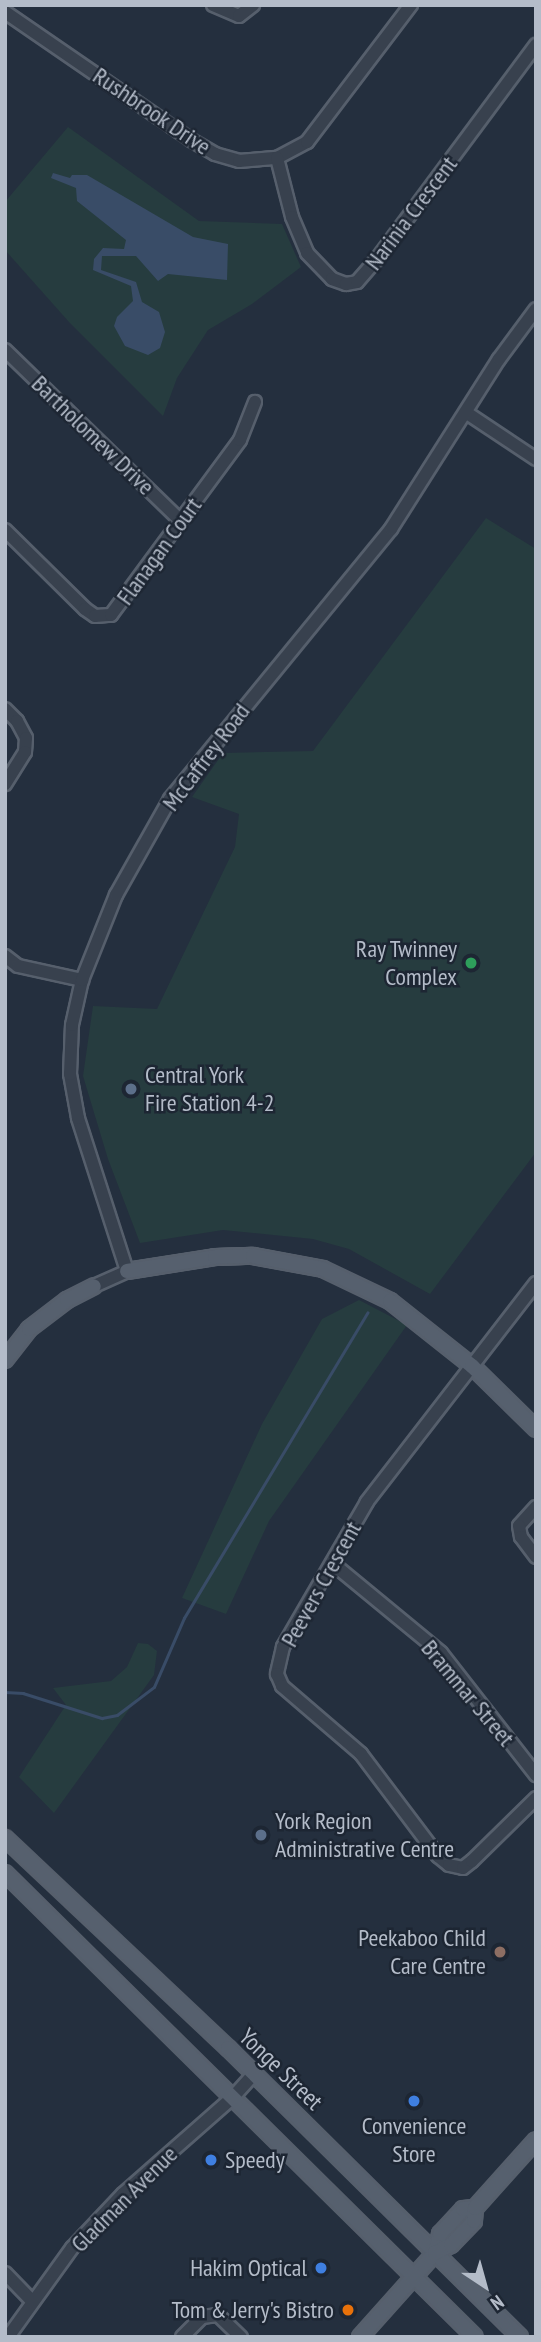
<!DOCTYPE html>
<html>
<head>
<meta charset="utf-8">
<style>
	body { margin:0 }
	#map { position:relative; width:541px; height:2342px; overflow:hidden; background:#242f3e; font-family:"PT Sans Narrow",sans-serif }
	div>[style] { position:absolute }
	.green>* { inset:0; background:#263c3f }
	.water>* { inset:0; background:#394c67 }
	.stream>* { height:2.5px; margin:-1.25px; padding:0 1.25px; transform-origin:1.25px; border-radius:1.25px; background:#394c67 }
	.roads { filter:drop-shadow(2px 0 #565f6c) drop-shadow(-2px 0 #565f6c) drop-shadow(0 2px #565f6c) drop-shadow(0 -2px #565f6c) }
	.minor>* { height:12px; margin:-6px; padding:0 6px; transform-origin:6px; border-radius:6px; background:#38414e }
	.major>* { height:14px; margin:-7px; padding:0 7px; transform-origin:7px; border-radius:7px; background:#56606e }
	.dots>* { width:19px; height:19px; translate:-50% -50%; box-sizing:border-box; border:4px solid #1d2633; border-radius:50% }
	span { translate:-50% -50%; white-space:nowrap; text-align:center; line-height:1.15; -webkit-text-stroke:5px #1d2633; paint-order:stroke }
	.street-label { font-size:24px; color:#b4bcc9 }
	.poi-label { font-size:24px; color:#b4bcc9 }
	.right { translate:-100% -50%; text-align:right }
	.left { translate:0 -50%; text-align:left }
	.frame { position:absolute; inset:0; border:7px solid #b4bcc9; pointer-events:none }
	.north { position:absolute; left:450px; top:2251px; width:70px; height:70px; -webkit-text-stroke:5px #1d2633; paint-order:stroke; rotate:144deg; font-size:19px; font-weight:700; line-height:28px; text-align:center; color:#b4bcc9 }
	.north::after { content:''; display:block; margin:auto; width:24px; height:32px; background:#b4bcc9; clip-path:polygon(50% 0,100% 100%,50% 72%,0 100%) }
</style>
</head>
<body>
<div id="map">
	<div class="green">
		<div style="clip-path:polygon(68px 127px,199px 221px,282px 224px,301px 267px,252px 304px,208px 330px,177px 378px,163px 416px,69px 322px,5px 250px,5px 202px)"></div>
		<div style="clip-path:polygon(486px 518px,536px 549px,536px 1152px,430px 1294px,349px 1249px,313px 1239px,223px 1230px,140px 1243px,108px 1159px,83px 1076px,93px 1006px,157px 1009px,235px 847px,239px 814px,192px 797px,223px 753px,313px 751px)"></div>
		<div style="clip-path:polygon(359px 1300px,407px 1325px,269px 1521px,226px 1614px,182px 1598px,262px 1424px,322px 1319px)"></div>
		<div style="clip-path:polygon(138px 1643px,148px 1644px,157px 1651px,154px 1675px,54px 1813px,19px 1777px,66px 1705px,53px 1688px,111px 1681px,127px 1667px)"></div>
	</div>
	<div class="water">
		<div style="clip-path:polygon(53px 173px,70px 178px,72px 175px,87px 175px,193px 237px,228px 244px,227px 280px,168px 274px,158px 281px,136px 256px,102px 256px,101px 270px,136px 282px,142px 302px,159px 312px,165px 332px,160px 348px,148px 355px,125px 346px,114px 326px,117px 317px,133px 301px,131px 286px,93px 270px,94px 259px,103px 248px,124px 249px,126px 240px,77px 201px,76px 188px,51px 178px)"></div>
	</div>
	<div class="stream">
		<div style="left:5px;top:1692px;width:18px;rotate:3deg"></div>
		<div style="left:23px;top:1693px;width:83px;rotate:17.6deg"></div>
		<div style="left:102px;top:1718px;width:15px;rotate:-11deg"></div>
		<div style="left:117px;top:1715px;width:46px;rotate:-37.1deg"></div>
		<div style="left:154px;top:1687px;width:75px;rotate:-66.5deg"></div>
		<div style="left:184px;top:1618px;width:356px;rotate:-59deg"></div>
	</div>
	<div class="roads">
		<div class="minor">
			<div style="left:213px;top:5px;width:28px;rotate:23deg"></div>
			<div style="left:239px;top:16px;width:18px;rotate:-38deg"></div>
			<div style="left:5px;top:12px;width:226px;rotate:34.5deg"></div>
			<div style="left:191px;top:140px;width:28px;rotate:30deg"></div>
			<div style="left:215px;top:154px;width:25px;rotate:16deg"></div>
			<div style="left:239px;top:161px;width:38px;rotate:-5deg"></div>
			<div style="left:277px;top:158px;width:34px;rotate:-28deg"></div>
			<div style="left:307px;top:142px;width:172px;rotate:-52.8deg"></div>
			<div style="left:277px;top:158px;width:61px;rotate:75.7deg"></div>
			<div style="left:292px;top:217px;width:39px;rotate:67deg"></div>
			<div style="left:307px;top:253px;width:36px;rotate:46deg"></div>
			<div style="left:332px;top:279px;width:15px;rotate:20deg"></div>
			<div style="left:346px;top:284px;width:11px;rotate:-10deg"></div>
			<div style="left:357px;top:282px;width:30px;rotate:-49deg"></div>
			<div style="left:377px;top:259px;width:267px;rotate:-53.4deg"></div>
			<div style="left:5px;top:350px;width:245px;rotate:44.2deg"></div>
			<div style="left:467px;top:413px;width:83px;rotate:33.7deg"></div>
			<div style="left:5px;top:530px;width:112px;rotate:44.6deg"></div>
			<div style="left:85px;top:609px;width:12px;rotate:35deg"></div>
			<div style="left:95px;top:616px;width:16px;rotate:-4deg"></div>
			<div style="left:111px;top:615px;width:217px;rotate:-53.6deg"></div>
			<div style="left:240px;top:440px;width:41px;rotate:-68.5deg"></div>
			<div style="left:5px;top:709px;width:17px;rotate:45deg"></div>
			<div style="left:17px;top:721px;width:19px;rotate:62deg"></div>
			<div style="left:26px;top:738px;width:14px;rotate:94deg"></div>
			<div style="left:25px;top:752px;width:38px;rotate:122deg"></div>
			<div style="left:5px;top:956px;width:16px;rotate:38deg"></div>
			<div style="left:18px;top:966px;width:66px;rotate:12.3deg"></div>
			<div style="left:536px;top:1283px;width:277px;rotate:127.7deg"></div>
			<div style="left:367px;top:1502px;width:168px;rotate:120.1deg"></div>
			<div style="left:283px;top:1647px;width:28px;rotate:103deg"></div>
			<div style="left:277px;top:1674px;width:13px;rotate:67deg"></div>
			<div style="left:282px;top:1686px;width:104px;rotate:40.7deg"></div>
			<div style="left:361px;top:1754px;width:128px;rotate:53deg"></div>
			<div style="left:438px;top:1856px;width:14px;rotate:39deg"></div>
			<div style="left:449px;top:1865px;width:14px;rotate:12deg"></div>
			<div style="left:463px;top:1868px;width:11px;rotate:-38deg"></div>
			<div style="left:472px;top:1861px;width:90px;rotate:-44.5deg"></div>
			<div style="left:94px;top:1286px;width:36px;rotate:-24deg"></div>
			<div style="left:127px;top:1271px;width:161px;rotate:-107.8deg"></div>
			<div style="left:78px;top:1118px;width:45px;rotate:-100.3deg"></div>
			<div style="left:70px;top:1074px;width:49px;rotate:-87.7deg"></div>
			<div style="left:72px;top:1025px;width:46px;rotate:-77.5deg"></div>
			<div style="left:82px;top:980px;width:92px;rotate:-68.2deg"></div>
			<div style="left:116px;top:895px;width:110px;rotate:-60.6deg"></div>
			<div style="left:170px;top:799px;width:349px;rotate:-50.7deg"></div>
			<div style="left:391px;top:529px;width:201px;rotate:-57.6deg"></div>
			<div style="left:499px;top:359px;width:62px;rotate:-53.5deg"></div>
			<div style="left:536px;top:1507px;width:25px;rotate:132deg"></div>
			<div style="left:519px;top:1526px;width:11px;rotate:80deg"></div>
			<div style="left:521px;top:1537px;width:25px;rotate:53deg"></div>
			<div style="left:332px;top:1563px;width:141px;rotate:39.5deg"></div>
			<div style="left:441px;top:1653px;width:155px;rotate:52.1deg"></div>
			<div style="left:5px;top:2273px;width:40px;rotate:46deg"></div>
			<div style="left:8px;top:2337px;width:110px;rotate:-54.3deg"></div>
			<div style="left:72px;top:2248px;width:74px;rotate:-46.6deg"></div>
			<div style="left:123px;top:2194px;width:148px;rotate:-41.4deg"></div>
			<div style="left:234px;top:2096px;width:30px;rotate:-48deg"></div>
			<div style="left:182px;top:2337px;width:28px;rotate:-45deg"></div>
			<div style="left:202px;top:2317px;width:16px;rotate:-7deg"></div>
			<div style="left:218px;top:2315px;width:32px;rotate:44deg"></div>
		</div>
		<div class="major">
			<div style="left:127px;top:1271px;width:89px;rotate:-9deg"></div>
			<div style="left:215px;top:1257px;width:38px;rotate:-2deg"></div>
			<div style="left:253px;top:1256px;width:71px;rotate:10.5deg"></div>
			<div style="left:323px;top:1269px;width:74px;rotate:25.5deg"></div>
			<div style="left:390px;top:1301px;width:105px;rotate:38.4deg"></div>
			<div style="left:472px;top:1366px;width:90px;rotate:44.5deg"></div>
			<div style="left:5px;top:1360px;width:39px;rotate:-52deg"></div>
			<div style="left:29px;top:1329px;width:48px;rotate:-37.3deg"></div>
			<div style="left:67px;top:1300px;width:30px;rotate:-27deg"></div>
			<div style="left:5px;top:1838px;width:306px;rotate:43.3deg"></div>
			<div style="left:228px;top:2048px;width:411px;rotate:44.7deg"></div>
			<div style="left:5px;top:1873px;width:660px;rotate:44.63deg"></div>
			<div style="left:435px;top:2253px;width:20px;rotate:-75deg"></div>
			<div style="left:440px;top:2234px;width:34px;rotate:-47deg"></div>
			<div style="left:463px;top:2209px;width:12px;rotate:-5deg"></div>
			<div style="left:360px;top:2337px;width:113px;rotate:-48.2deg"></div>
			<div style="left:435px;top:2253px;width:18px;rotate:-27deg"></div>
			<div style="left:451px;top:2245px;width:33px;rotate:-46deg"></div>
			<div style="left:474px;top:2221px;width:13px;rotate:-86deg"></div>
			<div style="left:475px;top:2208px;width:91px;rotate:-48.1deg"></div>
		</div>
	</div>
	<div class="dots">
		<div style="left:471px;top:963px;background:#2e9e5b"></div>
		<div style="left:131px;top:1089px;background:#5c6f8a"></div>
		<div style="left:261px;top:1835px;background:#5c6f8a"></div>
		<div style="left:500px;top:1952px;background:#8d6e63"></div>
		<div style="left:414px;top:2101px;background:#3f7fe0"></div>
		<div style="left:211px;top:2160px;background:#3f7fe0"></div>
		<div style="left:321px;top:2268px;background:#3f7fe0"></div>
		<div style="left:348px;top:2310px;background:#e8710a"></div>
	</div>
	<div class="street-label">
		<span style="left:152px;top:111px;rotate:34deg">Rushbrook Drive</span>
		<span style="left:411px;top:213px;rotate:-53deg">Narinia Crescent</span>
		<span style="left:93px;top:435px;rotate:44deg">Bartholomew Drive</span>
		<span style="left:159px;top:551px;rotate:-54deg">Flanagan Court</span>
		<span style="left:206px;top:757px;rotate:-53deg">McCaffrey Road</span>
		<span style="left:321px;top:1584px;rotate:-61deg">Peevers Crescent</span>
		<span style="left:468px;top:1693px;rotate:50deg">Brammar Street</span>
		<span style="left:281px;top:2069px;rotate:44deg">Yonge Street</span>
		<span style="left:124px;top:2199px;rotate:-45deg">Gladman Avenue</span>
	</div>
	<div class="poi-label">
		<span class="right" style="left:457px;top:963px">Ray Twinney<br>Complex</span>
		<span class="left" style="left:145px;top:1089px">Central York<br>Fire Station 4-2</span>
		<span class="left" style="left:275px;top:1835px">York Region<br>Administrative Centre</span>
		<span class="right" style="left:486px;top:1952px">Peekaboo Child<br>Care Centre</span>
		<span style="left:414px;top:2140px">Convenience<br>Store</span>
		<span class="left" style="left:225px;top:2160px">Speedy</span>
		<span class="right" style="left:307px;top:2268px">Hakim Optical</span>
		<span class="right" style="left:334px;top:2310px">Tom &amp; Jerry's Bistro</span>
	</div>
	<div class="frame"></div>
	<div class="north">N</div>
</div>
</body>
</html>
